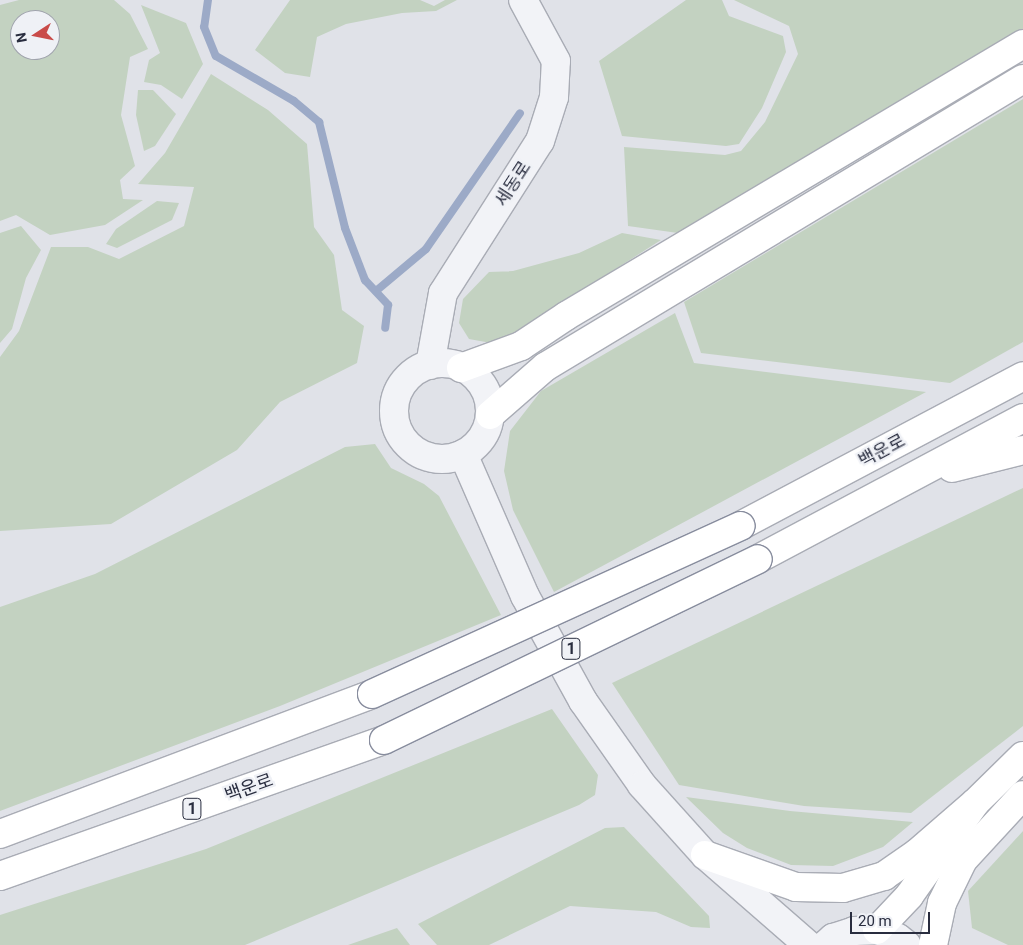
<!DOCTYPE html>
<html>
<head>
<meta charset="utf-8">
<style>
	body { margin:0 }
	#map { position:relative; width:1023px; height:945px; overflow:hidden; background:#e0e2e8; font-family:Roboto,"Noto Sans KR",sans-serif }
	div>[style] { position:absolute }
	.green>* { inset:0; background:#c3d2c1 }
	.stream>* { height:8px; margin:-4px; padding:0 4px; transform-origin:4px; border-radius:4px; background:#9caac7 }
	.roads { filter:drop-shadow(1px 0 #a9acb5) drop-shadow(-1px 0 #a9acb5) drop-shadow(0 1px #a9acb5) drop-shadow(0 -1px #a9acb5) }
	.minor>* { height:28px; margin:-14px; padding:0 14px; transform-origin:14px; border-radius:14px; background:#f2f3f7 }
	.minor>.ring { margin:-14px; padding:0; box-sizing:content-box; background:none; border:28px solid #f2f3f7; border-radius:50% }
	.highway>* { height:28px; margin:-14px; padding:0 14px; transform-origin:14px; border-radius:14px; background:#fff }
	.bridges { filter:drop-shadow(1px 0 #888d9e) drop-shadow(-1px 0 #888d9e) drop-shadow(0 1px #888d9e) drop-shadow(0 -1px #888d9e) }
	.highway-bridge>* { height:28px; margin:-14px; padding:0 14px; transform-origin:14px; border-radius:14px; background:#fff }
	span { translate:-50% -50%; white-space:nowrap; text-align:center; line-height:1.15; -webkit-text-stroke:4.5px #eff1f6; paint-order:stroke }
	.shield-label span { padding:1px 4px; background:#eff1f6; border:1px solid; border-radius:4px; -webkit-text-stroke-width:0 }
	.shield-label { font-size:16px; color:#292d3f; font-weight:700 }
	.street-label { font-size:18px; color:#292d3f }
	.north { position:absolute; left:10px; top:10px; width:50px; height:50px; box-sizing:border-box; background:#eff1f6; border:1px solid #a0a3ad; border-radius:50%; rotate:259deg; font-size:14px; font-weight:700; line-height:20px; text-align:center; color:#292d3f }
	.north::after { content:''; display:block; margin:auto; width:18px; height:22px; background:#c94b49; clip-path:polygon(50% 0,100% 100%,50% 72%,0 100%) }
	.scale { position:absolute; left:850px; top:912px; width:80px; height:22px; box-sizing:border-box; border:2px solid #292d3f; border-top:0; padding-left:6px; font-size:15px; line-height:18px; white-space:nowrap; color:#292d3f; -webkit-text-stroke:4px #eff1f6; paint-order:stroke }
</style>
</head>
<body>
<div id="map">
	<div class="green">
		<div style="clip-path:polygon(evenodd,19px 0,114px 0,130px 14px,148px 49px,130px 57px,121px 115px,135px 166px,120px 180px,123px 199px,143px 200px,105px 225px,50px 235px,16px 215px,0 221px,0 5px,19px 0,20px 20px,50px 20px,50px 50px,20px 50px,20px 20px)"></div>
		<div style="clip-path:polygon(290px 0,420px 0,434px 6px,445px 0,457px 0,436px 11px,402px 13px,346px 24px,317px 37px,310px 77px,285px 73px,255px 50px)"></div>
		<div style="clip-path:polygon(686px 0,722px 0,729px 16px,783px 36px,786px 52px,762px 108px,739px 144px,726px 146px,622px 136px,599px 61px)"></div>
		<div style="clip-path:polygon(734px 0,1023px 0,1023px 29px,678px 233px,628px 226px,624px 147px,725px 155px,741px 151px,765px 122px,798px 54px,789px 26px)"></div>
		<div style="clip-path:polygon(141px 5px,186px 23px,203px 64px,182px 99px,161px 85px,144px 82px,149px 60px,160px 53px)"></div>
		<div style="clip-path:polygon(211px 74px,268px 110px,307px 144px,314px 227px,334px 255px,342px 310px,364px 326px,357px 363px,280px 402px,237px 450px,111px 524px,0 531px,0 357px,19px 331px,51px 247px,88px 247px,119px 259px,184px 226px,194px 187px,138px 184px,165px 153px)"></div>
		<div style="clip-path:polygon(138px 90px,153px 90px,176px 114px,155px 146px,144px 151px,136px 115px)"></div>
		<div style="clip-path:polygon(1023px 99px,1023px 342px,950px 383px,701px 353px,684px 302px)"></div>
		<div style="clip-path:polygon(157px 201px,179px 203px,172px 220px,117px 248px,106px 244px,116px 229px)"></div>
		<div style="clip-path:polygon(21px 226px,41px 250px,26px 278px,12px 329px,0 343px,0 233px)"></div>
		<div style="clip-path:polygon(622px 233px,661px 240px,509px 337px,491px 343px,469px 339px,459px 323px,463px 299px,489px 272px,513px 271px,579px 253px)"></div>
		<div style="clip-path:polygon(675px 313px,694px 363px,926px 392px,554px 592px,513px 510px,504px 471px,510px 431px,541px 391px)"></div>
		<div style="clip-path:polygon(375px 444px,391px 468px,424px 484px,439px 496px,501px 615px,280px 706px,0 811px,0 607px,95px 574px,345px 447px)"></div>
		<div style="clip-path:polygon(1023px 488px,1023px 726px,911px 813px,804px 806px,679px 785px,612px 683px)"></div>
		<div style="clip-path:polygon(552px 709px,598px 775px,595px 795px,579px 805px,245px 945px,0 945px,0 915px,206px 849px)"></div>
		<div style="clip-path:polygon(686px 797px,790px 811px,913px 822px,883px 847px,833px 866px,791px 865px,747px 848px,723px 833px)"></div>
		<div style="clip-path:polygon(624px 827px,709px 916px,710px 928px,691px 927px,656px 912px,570px 906px,489px 945px,437px 945px,418px 924px,605px 828px)"></div>
		<div style="clip-path:polygon(1023px 831px,1023px 945px,1008px 945px,972px 928px,968px 891px)"></div>
		<div style="clip-path:polygon(397px 928px,410px 945px,348px 945px)"></div>
	</div>
	<div class="stream">
		<div style="left:208px;top:0;width:27px;rotate:98deg"></div>
		<div style="left:204px;top:27px;width:31px;rotate:68deg"></div>
		<div style="left:216px;top:56px;width:90px;rotate:30deg"></div>
		<div style="left:294px;top:101px;width:33px;rotate:40deg"></div>
		<div style="left:319px;top:122px;width:109px;rotate:76.2deg"></div>
		<div style="left:345px;top:228px;width:56px;rotate:69deg"></div>
		<div style="left:365px;top:280px;width:34px;rotate:47deg"></div>
		<div style="left:388px;top:305px;width:23px;rotate:97deg"></div>
		<div style="left:376px;top:291px;width:65px;rotate:-40deg"></div>
		<div style="left:426px;top:249px;width:165px;rotate:-55.3deg"></div>
	</div>
	<div class="roads">
		<div class="minor">
			<div class="ring" style="left:394px;top:363px;width:68px;height:68px"></div>
			<div style="left:430px;top:365px;width:73px;rotate:-79.8deg"></div>
			<div style="left:443px;top:293px;width:180px;rotate:-57.5deg"></div>
			<div style="left:540px;top:141px;width:46px;rotate:-72.3deg"></div>
			<div style="left:554px;top:97px;width:36px;rotate:-87deg"></div>
			<div style="left:556px;top:61px;width:69px;rotate:-118.4deg"></div>
			<div style="left:463px;top:454px;width:155px;rotate:66.4deg"></div>
			<div style="left:525px;top:596px;width:120px;rotate:61.1deg"></div>
			<div style="left:583px;top:701px;width:103px;rotate:54.9deg"></div>
			<div style="left:642px;top:785px;width:94px;rotate:48deg"></div>
			<div style="left:705px;top:855px;width:137px;rotate:41.1deg"></div>
			<div style="left:825px;top:945px;width:11px;rotate:-41deg"></div>
			<div style="left:833px;top:938px;width:22px;rotate:-18deg"></div>
			<div style="left:854px;top:931px;width:23px;rotate:-2deg"></div>
			<div style="left:877px;top:930px;width:22px;rotate:21deg"></div>
			<div style="left:898px;top:938px;width:11px;rotate:38deg"></div>
		</div>
		<div class="highway">
			<div style="left:461px;top:368px;width:64px;rotate:-20.1deg"></div>
			<div style="left:521px;top:346px;width:54px;rotate:-33.7deg"></div>
			<div style="left:566px;top:316px;width:532px;rotate:-30.76deg"></div>
			<div style="left:490px;top:415px;width:73px;rotate:-41.1deg"></div>
			<div style="left:545px;top:367px;width:558px;rotate:-31.07deg"></div>
			<div style="left:952px;top:468px;width:73px;rotate:-14.2deg"></div>
			<div style="left:740px;top:526px;width:320px;rotate:-27.9deg"></div>
			<div style="left:758px;top:559px;width:300px;rotate:-28deg"></div>
			<div style="left:0;top:834px;width:397px;rotate:-20.6deg"></div>
			<div style="left:705px;top:855px;width:96px;rotate:19.4deg"></div>
			<div style="left:796px;top:887px;width:47px;rotate:1.2deg"></div>
			<div style="left:843px;top:888px;width:43px;rotate:-16.3deg"></div>
			<div style="left:884px;top:876px;width:40px;rotate:-34.9deg"></div>
			<div style="left:917px;top:853px;width:77px;rotate:-40.8deg"></div>
			<div style="left:0;top:876px;width:407px;rotate:-19.5deg"></div>
			<div style="left:877px;top:930px;width:47px;rotate:-46.7deg"></div>
			<div style="left:909px;top:896px;width:114px;rotate:-54.6deg"></div>
			<div style="left:975px;top:803px;width:67px;rotate:-44.4deg"></div>
			<div style="left:933px;top:945px;width:43px;rotate:-77.9deg"></div>
			<div style="left:942px;top:903px;width:48px;rotate:-64deg"></div>
			<div style="left:963px;top:860px;width:88px;rotate:-47.3deg"></div>
		</div>
	</div>
	<div class="bridges">
		<div class="highway-bridge">
			<div style="left:372px;top:694px;width:405px;rotate:-24.5deg"></div>
			<div style="left:384px;top:740px;width:415px;rotate:-25.8deg"></div>
		</div>
	</div>
	<div class="shield-label">
		<span style="left:571px;top:649px">1</span>
		<span style="left:192px;top:809px">1</span>
	</div>
	<div class="street-label">
		<span style="left:513px;top:184px;rotate:-57deg">세동로</span>
		<span style="left:882px;top:451px;rotate:-28deg">백운로</span>
		<span style="left:249px;top:788px;rotate:-20deg">백운로</span>
	</div>
	<div class="north">N</div>
	<div class="scale">20 m</div>
</div>
</body>
</html>
